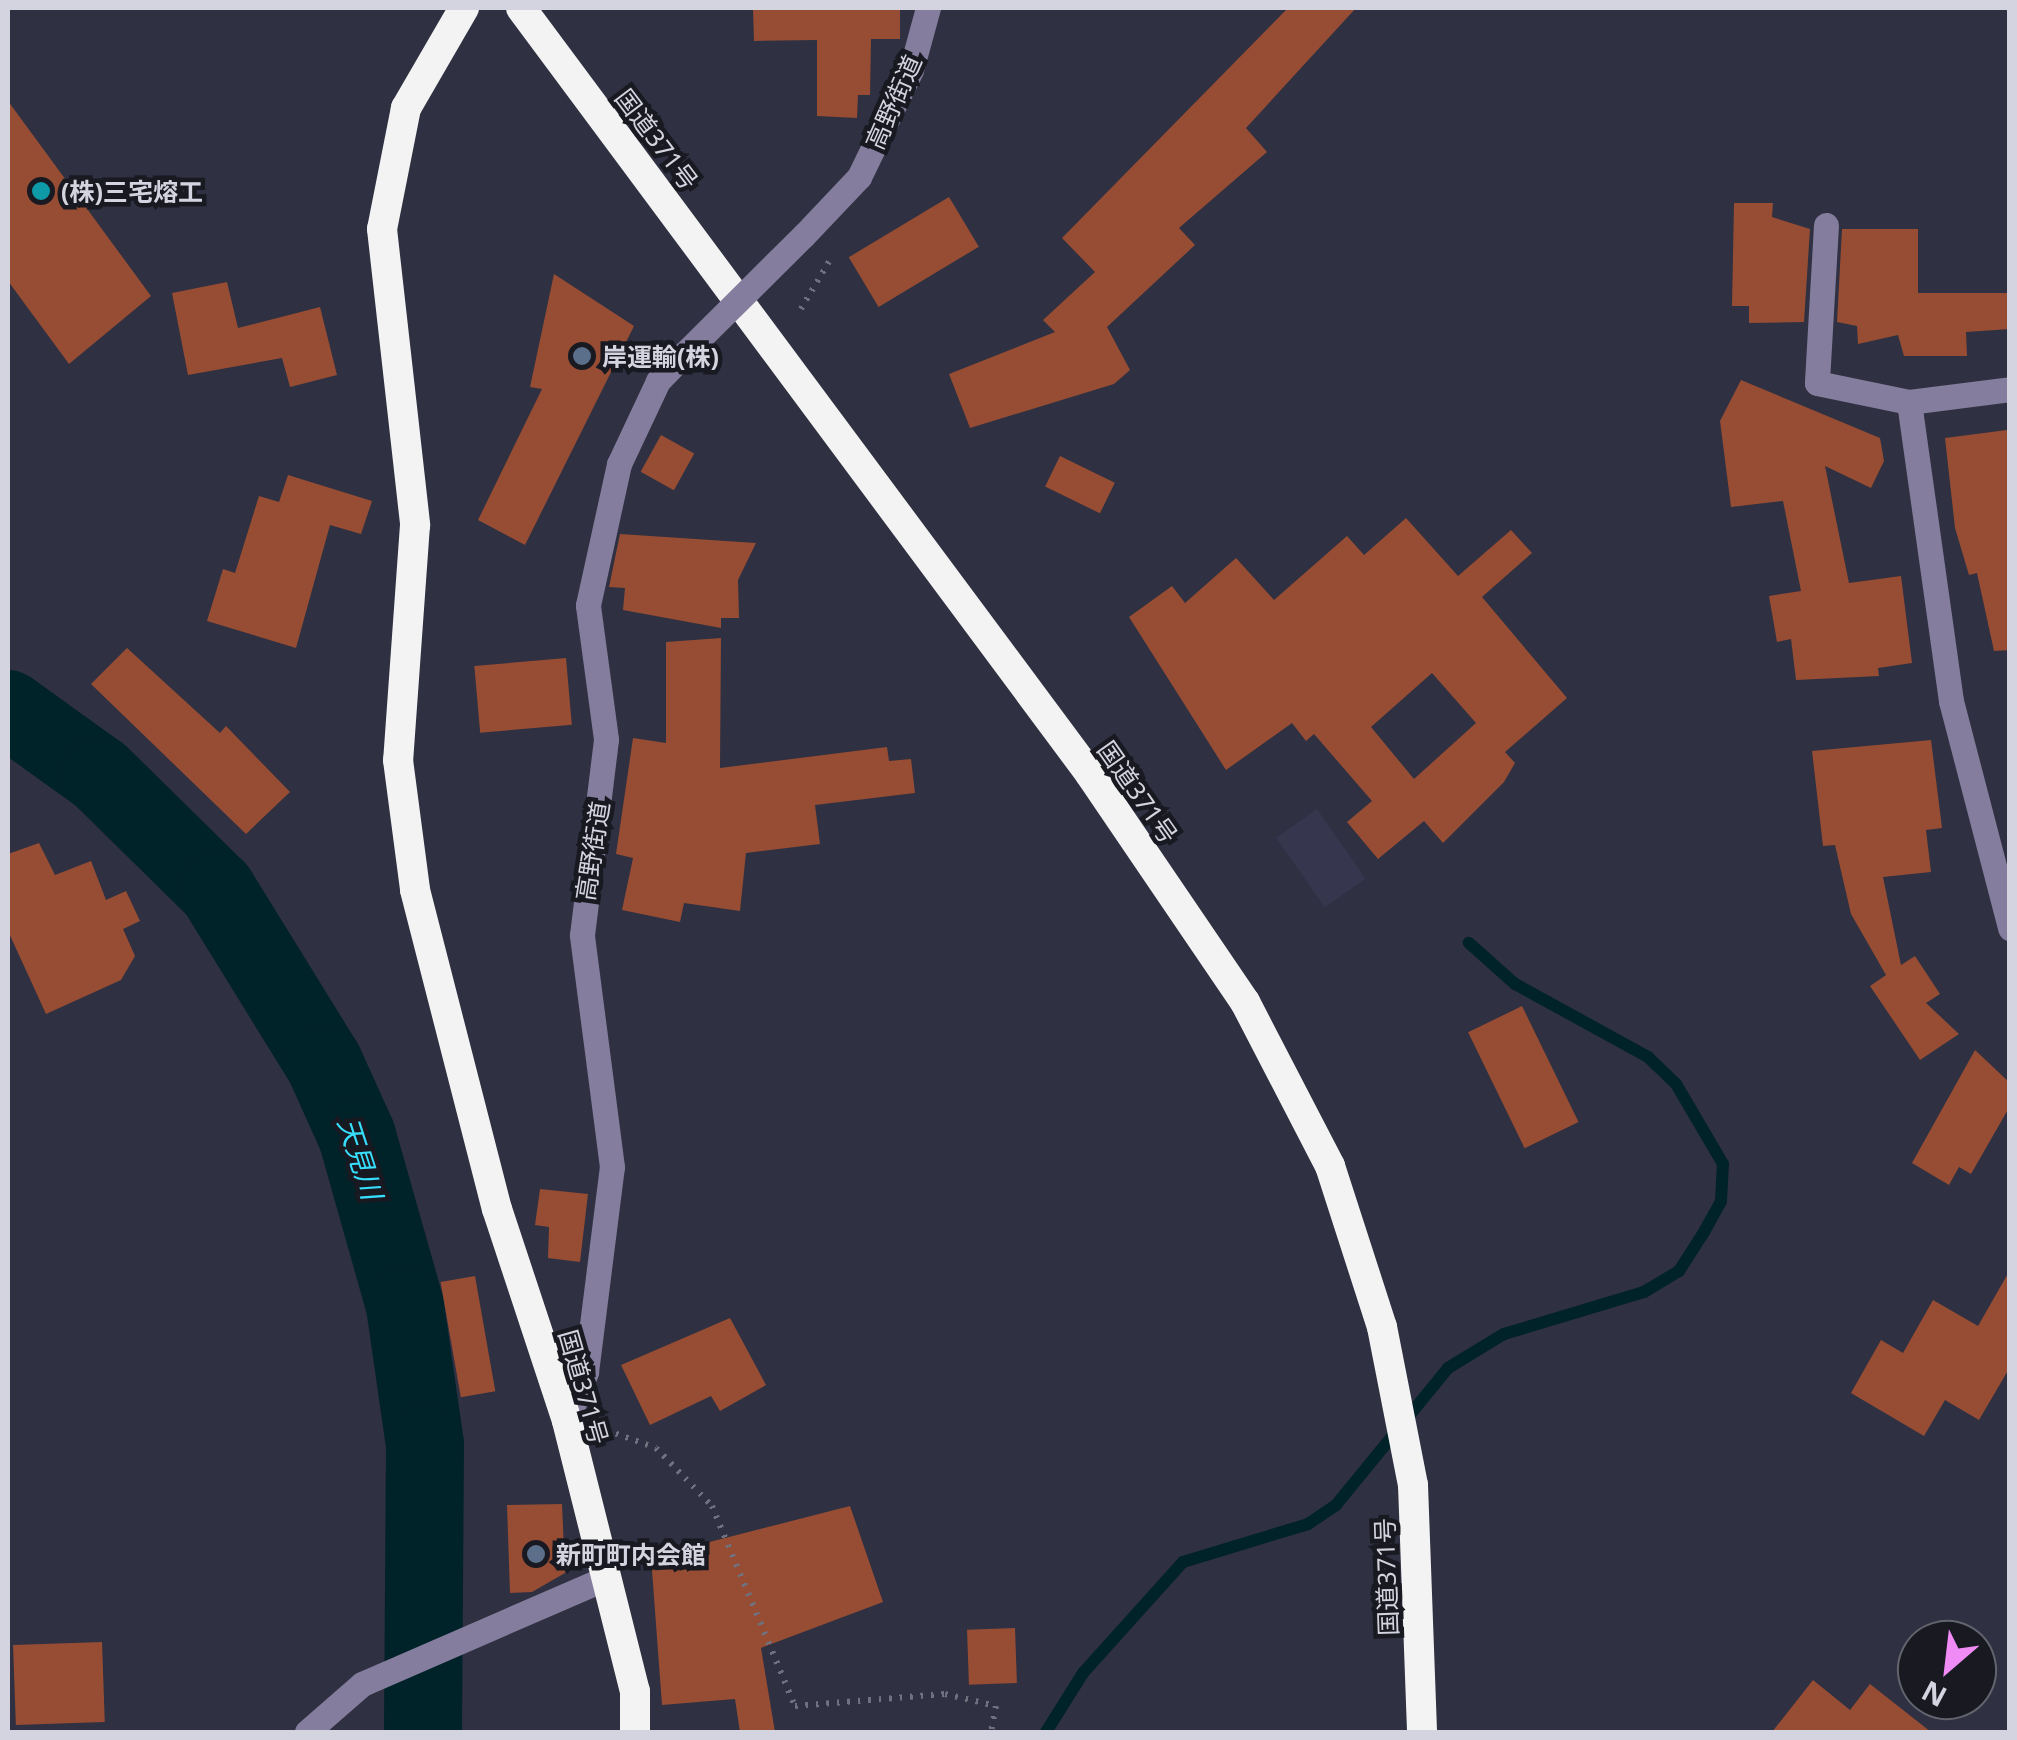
<!DOCTYPE html>
<html>
<head>
<meta charset="utf-8">
<style>
	body { margin:0 }
	#map { position:relative; width:2017px; height:1740px; overflow:hidden; background:#2f3041; font-family:"Noto Sans","Noto Sans JP",sans-serif }
	div>[style] { position:absolute }
	.built>* { inset:0; background:#36364e; transform-origin:0 0 }
	.stream>* { height:12px; margin:-6px; padding:0 6px; transform-origin:6px; border-radius:6px; background:#002229 }
	.river>* { height:78px; margin:-39px; padding:0 39px; transform-origin:39px; border-radius:39px; background:#002229 }
	.building>* { inset:0; background:#964d33; transform-origin:0 0 }
	.path>* { height:6px; margin-top:-3px; transform-origin:0; background:repeating-linear-gradient(90deg,#70717f 0 2.5px,transparent 0 10.5px) }
	.minor>* { height:25px; margin:-12.5px; padding:0 12.5px; transform-origin:12.5px; border-radius:12.5px; background:#847d9d }
	.highway>* { height:30px; margin:-15px; padding:0 15px; transform-origin:15px; border-radius:15px; background:#f3f3f3 }
	.minor-bridge>* { height:25px; margin:-12.5px; padding:0 12.5px; transform-origin:12.5px; border-radius:12.5px; background:#847d9d }
	.dots>* { width:28px; height:28px; translate:-50% -50%; box-sizing:border-box; border:5px solid #181921; border-radius:50% }
	span { translate:-50% -50%; white-space:nowrap; text-align:center; line-height:1.15; -webkit-text-stroke:9px #181921; paint-order:stroke }
	.street-label { font-size:25px; color:#d3d4df }
	.poi-label { font-size:25px; color:#d3d4df; font-weight:700 }
	.left { translate:0 -50%; text-align:left }
	.water-label { font-size:28px; color:#37dffd; font-style:italic }
	.frame { position:absolute; inset:0; border:10px solid #d3d4df; pointer-events:none }
	.north { position:absolute; left:1897px; top:1620px; width:100px; height:100px; box-sizing:border-box; background:#181921; border:2px solid #63646d; border-radius:50%; rotate:208deg; font-size:28px; font-weight:700; line-height:40px; text-align:center; color:#d3d4df }
	.north::after { content:''; display:block; margin:auto; width:35px; height:45px; background:#f08bf6; clip-path:polygon(50% 0,100% 100%,50% 72%,0 100%) }
</style>
</head>
<body>
<div id="map">
	<div class="built">
		<div style="left:1317px;top:809px;width:85px;height:50px;rotate:55deg"></div>
	</div>
	<div class="stream">
		<div style="left:1046px;top:1732px;width:70px;rotate:-57.9deg"></div>
		<div style="left:1083px;top:1673px;width:149px;rotate:-48deg"></div>
		<div style="left:1183px;top:1562px;width:131px;rotate:-16.9deg"></div>
		<div style="left:1308px;top:1524px;width:34px;rotate:-34deg"></div>
		<div style="left:1336px;top:1505px;width:177px;rotate:-50.7deg"></div>
		<div style="left:1448px;top:1368px;width:66px;rotate:-31.3deg"></div>
		<div style="left:1504px;top:1334px;width:146px;rotate:-16.7deg"></div>
		<div style="left:1644px;top:1292px;width:41px;rotate:-31deg"></div>
		<div style="left:1679px;top:1271px;width:46px;rotate:-57.3deg"></div>
		<div style="left:1704px;top:1232px;width:35px;rotate:-61deg"></div>
		<div style="left:1721px;top:1201px;width:37px;rotate:-87deg"></div>
		<div style="left:1723px;top:1164px;width:93px;rotate:-120.4deg"></div>
		<div style="left:1676px;top:1084px;width:39px;rotate:-136deg"></div>
		<div style="left:1648px;top:1057px;width:152px;rotate:-151.2deg"></div>
		<div style="left:1515px;top:984px;width:62px;rotate:-138.3deg"></div>
	</div>
	<div class="river">
		<div style="left:8px;top:709px;width:113px;rotate:35.7deg"></div>
		<div style="left:100px;top:775px;width:164px;rotate:44.5deg"></div>
		<div style="left:217px;top:890px;width:203px;rotate:58.3deg"></div>
		<div style="left:324px;top:1063px;width:80px;rotate:65.7deg"></div>
		<div style="left:357px;top:1136px;width:177px;rotate:74.2deg"></div>
		<div style="left:405px;top:1306px;width:139px;rotate:81.8deg"></div>
		<div style="left:425px;top:1444px;width:288px;rotate:90.4deg"></div>
	</div>
	<div class="building">
		<div style="clip-path:polygon(753px 8px,900px 8px,900px 39px,871px 39px,870px 95px,858px 95px,857px 118px,817px 116px,817px 40px,754px 41px)"></div>
		<div style="clip-path:polygon(1288px 8px,1356px 8px,1246px 128px,1267px 152px,1179px 228px,1195px 245px,1107px 327px,1130px 370px,1114px 384px,970px 428px,949px 374px,1055px 332px,1043px 320px,1095px 272px,1062px 238px)"></div>
		<div style="clip-path:polygon(8px 101px,151px 296px,69px 364px,8px 281px)"></div>
		<div style="left:949px;top:197px;width:58px;height:117px;rotate:59deg"></div>
		<div style="clip-path:polygon(1734px 203px,1773px 203px,1772px 217px,1810px 229px,1804px 322px,1749px 323px,1749px 306px,1732px 306px)"></div>
		<div style="clip-path:polygon(1842px 229px,1918px 229px,1918px 293px,2010px 293px,2010px 329px,1966px 332px,1967px 356px,1904px 356px,1898px 335px,1858px 344px,1857px 326px,1837px 322px)"></div>
		<div style="clip-path:polygon(554px 274px,634px 326px,525px 545px,478px 520px,542px 389px,530px 387px)"></div>
		<div style="clip-path:polygon(227px 282px,238px 328px,320px 307px,337px 375px,290px 387px,282px 358px,188px 375px,172px 293px)"></div>
		<div style="clip-path:polygon(1741px 380px,1880px 438px,1884px 461px,1871px 488px,1825px 466px,1849px 583px,1901px 576px,1912px 663px,1878px 668px,1879px 676px,1796px 680px,1791px 639px,1777px 642px,1769px 596px,1801px 591px,1783px 501px,1731px 507px,1720px 421px)"></div>
		<div style="clip-path:polygon(2007px 430px,2010px 650px,1994px 651px,1977px 573px,1969px 575px,1955px 528px,1945px 438px)"></div>
		<div style="left:661px;top:435px;width:38px;height:42px;rotate:29deg"></div>
		<div style="left:1060px;top:456px;width:61px;height:34px;rotate:26deg"></div>
		<div style="clip-path:polygon(288px 475px,372px 501px,361px 534px,330px 525px,296px 648px,207px 621px,223px 569px,235px 573px,259px 496px,279px 502px)"></div>
		<div style="clip-path:polygon(evenodd,1406px 518px,1458px 576px,1511px 530px,1532px 553px,1482px 597px,1567px 698px,1505px 752px,1515px 763px,1504px 782px,1443px 843px,1424px 821px,1378px 859px,1347px 822px,1372px 801px,1314px 734px,1306px 741px,1292px 723px,1226px 770px,1129px 617px,1172px 586px,1185px 603px,1236px 558px,1274px 600px,1347px 536px,1364px 555px,1406px 518px,1432px 673px,1476px 723px,1414px 779px,1371px 727px,1432px 673px)"></div>
		<div style="clip-path:polygon(620px 534px,756px 543px,738px 580px,739px 618px,721px 618px,721px 628px,623px 610px,625px 588px,609px 587px)"></div>
		<div style="clip-path:polygon(721px 638px,720px 768px,887px 747px,889px 761px,911px 759px,915px 793px,815px 805px,820px 844px,746px 853px,740px 911px,684px 903px,680px 922px,622px 910px,633px 858px,616px 854px,633px 738px,666px 743px,666px 642px)"></div>
		<div style="clip-path:polygon(127px 648px,220px 733px,226px 726px,290px 792px,246px 834px,91px 684px)"></div>
		<div style="left:566px;top:658px;width:67px;height:92px;rotate:85deg"></div>
		<div style="clip-path:polygon(1931px 740px,1942px 828px,1926px 830px,1931px 872px,1883px 877px,1901px 965px,1915px 956px,1940px 994px,1926px 1003px,1959px 1034px,1920px 1060px,1870px 986px,1886px 975px,1851px 914px,1835px 845px,1823px 846px,1812px 751px)"></div>
		<div style="clip-path:polygon(39px 843px,55px 875px,91px 861px,106px 900px,126px 891px,140px 921px,123px 929px,135px 956px,121px 980px,46px 1014px,8px 931px,8px 854px)"></div>
		<div style="left:1522px;top:1006px;width:129px;height:60px;rotate:64deg"></div>
		<div style="clip-path:polygon(1975px 1050px,2010px 1083px,2010px 1106px,1971px 1174px,1959px 1167px,1949px 1185px,1912px 1163px)"></div>
		<div style="clip-path:polygon(540px 1189px,588px 1194px,580px 1262px,548px 1258px,549px 1227px,535px 1225px)"></div>
		<div style="clip-path:polygon(2010px 1270px,2010px 1367px,1979px 1420px,1945px 1400px,1924px 1436px,1851px 1393px,1881px 1340px,1903px 1353px,1933px 1300px,1978px 1326px)"></div>
		<div style="left:475px;top:1276px;width:117px;height:35px;rotate:80deg"></div>
		<div style="clip-path:polygon(730px 1318px,766px 1385px,720px 1411px,711px 1396px,650px 1425px,621px 1365px)"></div>
		<div style="clip-path:polygon(562px 1504px,565px 1573px,532px 1592px,510px 1593px,507px 1505px)"></div>
		<div style="clip-path:polygon(850px 1506px,883px 1602px,761px 1648px,775px 1732px,740px 1732px,735px 1699px,662px 1705px,651px 1557px)"></div>
		<div style="left:1015px;top:1628px;width:55px;height:48px;rotate:88deg"></div>
		<div style="left:102px;top:1642px;width:80px;height:89px;rotate:88deg"></div>
		<div style="clip-path:polygon(1813px 1680px,1850px 1710px,1870px 1684px,1931px 1732px,1772px 1732px)"></div>
	</div>
	<div class="path">
		<div style="left:801px;top:309px;width:59px;rotate:-59.5deg"></div>
		<div style="left:606px;top:1430px;width:53px;rotate:19.8deg"></div>
		<div style="left:656px;top:1448px;width:81px;rotate:46deg"></div>
		<div style="left:712px;top:1506px;width:217px;rotate:67.5deg"></div>
		<div style="left:795px;top:1706px;width:150px;rotate:-4.6deg"></div>
		<div style="left:945px;top:1694px;width:52px;rotate:13.2deg"></div>
		<div style="left:996px;top:1706px;width:26px;rotate:101deg"></div>
	</div>
	<div class="minor">
		<div style="left:1826px;top:225px;width:158px;rotate:93.3deg"></div>
		<div style="left:1817px;top:383px;width:94px;rotate:11.7deg"></div>
		<div style="left:1909px;top:402px;width:102px;rotate:-7.3deg"></div>
		<div style="left:804px;top:235px;width:80px;rotate:-46.5deg"></div>
		<div style="left:859px;top:177px;width:119px;rotate:-64.1deg"></div>
		<div style="left:911px;top:70px;width:64px;rotate:-74.7deg"></div>
		<div style="left:1909px;top:402px;width:302px;rotate:82deg"></div>
		<div style="left:1951px;top:701px;width:235px;rotate:75.4deg"></div>
		<div style="left:567px;top:1421px;width:53px;rotate:-68.8deg"></div>
		<div style="left:586px;top:1372px;width:207px;rotate:-82.8deg"></div>
		<div style="left:612px;top:1167px;width:234px;rotate:-97.4deg"></div>
		<div style="left:582px;top:935px;width:197px;rotate:-83deg"></div>
		<div style="left:606px;top:739px;width:135px;rotate:-97.7deg"></div>
		<div style="left:588px;top:605px;width:144px;rotate:-77.6deg"></div>
		<div style="left:619px;top:464px;width:92px;rotate:-64.8deg"></div>
		<div style="left:658px;top:381px;width:40px;rotate:-46deg"></div>
		<div style="left:307px;top:1732px;width:73px;rotate:-41.1deg"></div>
		<div style="left:362px;top:1684px;width:261px;rotate:-23.5deg"></div>
	</div>
	<div class="highway">
		<div style="left:464px;top:8px;width:116px;rotate:120.1deg"></div>
		<div style="left:406px;top:108px;width:123px;rotate:101.2deg"></div>
		<div style="left:382px;top:229px;width:298px;rotate:83.6deg"></div>
		<div style="left:415px;top:525px;width:236px;rotate:94.1deg"></div>
		<div style="left:398px;top:760px;width:131px;rotate:82.5deg"></div>
		<div style="left:415px;top:890px;width:329px;rotate:75.6deg"></div>
		<div style="left:497px;top:1209px;width:223px;rotate:71.7deg"></div>
		<div style="left:567px;top:1421px;width:278px;rotate:75.9deg"></div>
		<div style="left:635px;top:1691px;width:41px;rotate:90deg"></div>
		<div style="left:521px;top:8px;width:954px;rotate:53.39deg"></div>
		<div style="left:1090px;top:774px;width:276px;rotate:55.8deg"></div>
		<div style="left:1245px;top:1002px;width:185px;rotate:62.6deg"></div>
		<div style="left:1330px;top:1166px;width:169px;rotate:72.1deg"></div>
		<div style="left:1382px;top:1327px;width:161px;rotate:78.9deg"></div>
		<div style="left:1413px;top:1485px;width:247px;rotate:87.9deg"></div>
	</div>
	<div class="minor-bridge">
		<div style="left:686px;top:352px;width:166px;rotate:-44.8deg"></div>
	</div>
	<div class="dots">
		<div style="left:41px;top:191px;background:#0f9aa8"></div>
		<div style="left:582px;top:356px;background:#5c6f8a"></div>
		<div style="left:536px;top:1554px;background:#5c6f8a"></div>
	</div>
	<div class="street-label">
		<span style="left:893px;top:102px;rotate:-66deg">高野街道</span>
		<span style="left:657px;top:139px;rotate:53deg">国道371号</span>
		<span style="left:1138px;top:792px;rotate:55deg">国道371号</span>
		<span style="left:592px;top:851px;rotate:-81deg">高野街道</span>
		<span style="left:584px;top:1387px;rotate:74deg">国道371号</span>
		<span style="left:1386px;top:1577px;rotate:-92deg">国道371号</span>
	</div>
	<div class="poi-label">
		<span class="left" style="left:61px;top:191px">(株)三宅熔工</span>
		<span class="left" style="left:602px;top:356px">岸運輸(株)</span>
		<span class="left" style="left:556px;top:1554px">新町町内会館</span>
	</div>
	<div class="water-label">
		<span style="left:361px;top:1158px;rotate:72deg">天見川</span>
	</div>
	<div class="frame"></div>
	<div class="north">N</div>
</div>
</body>
</html>
